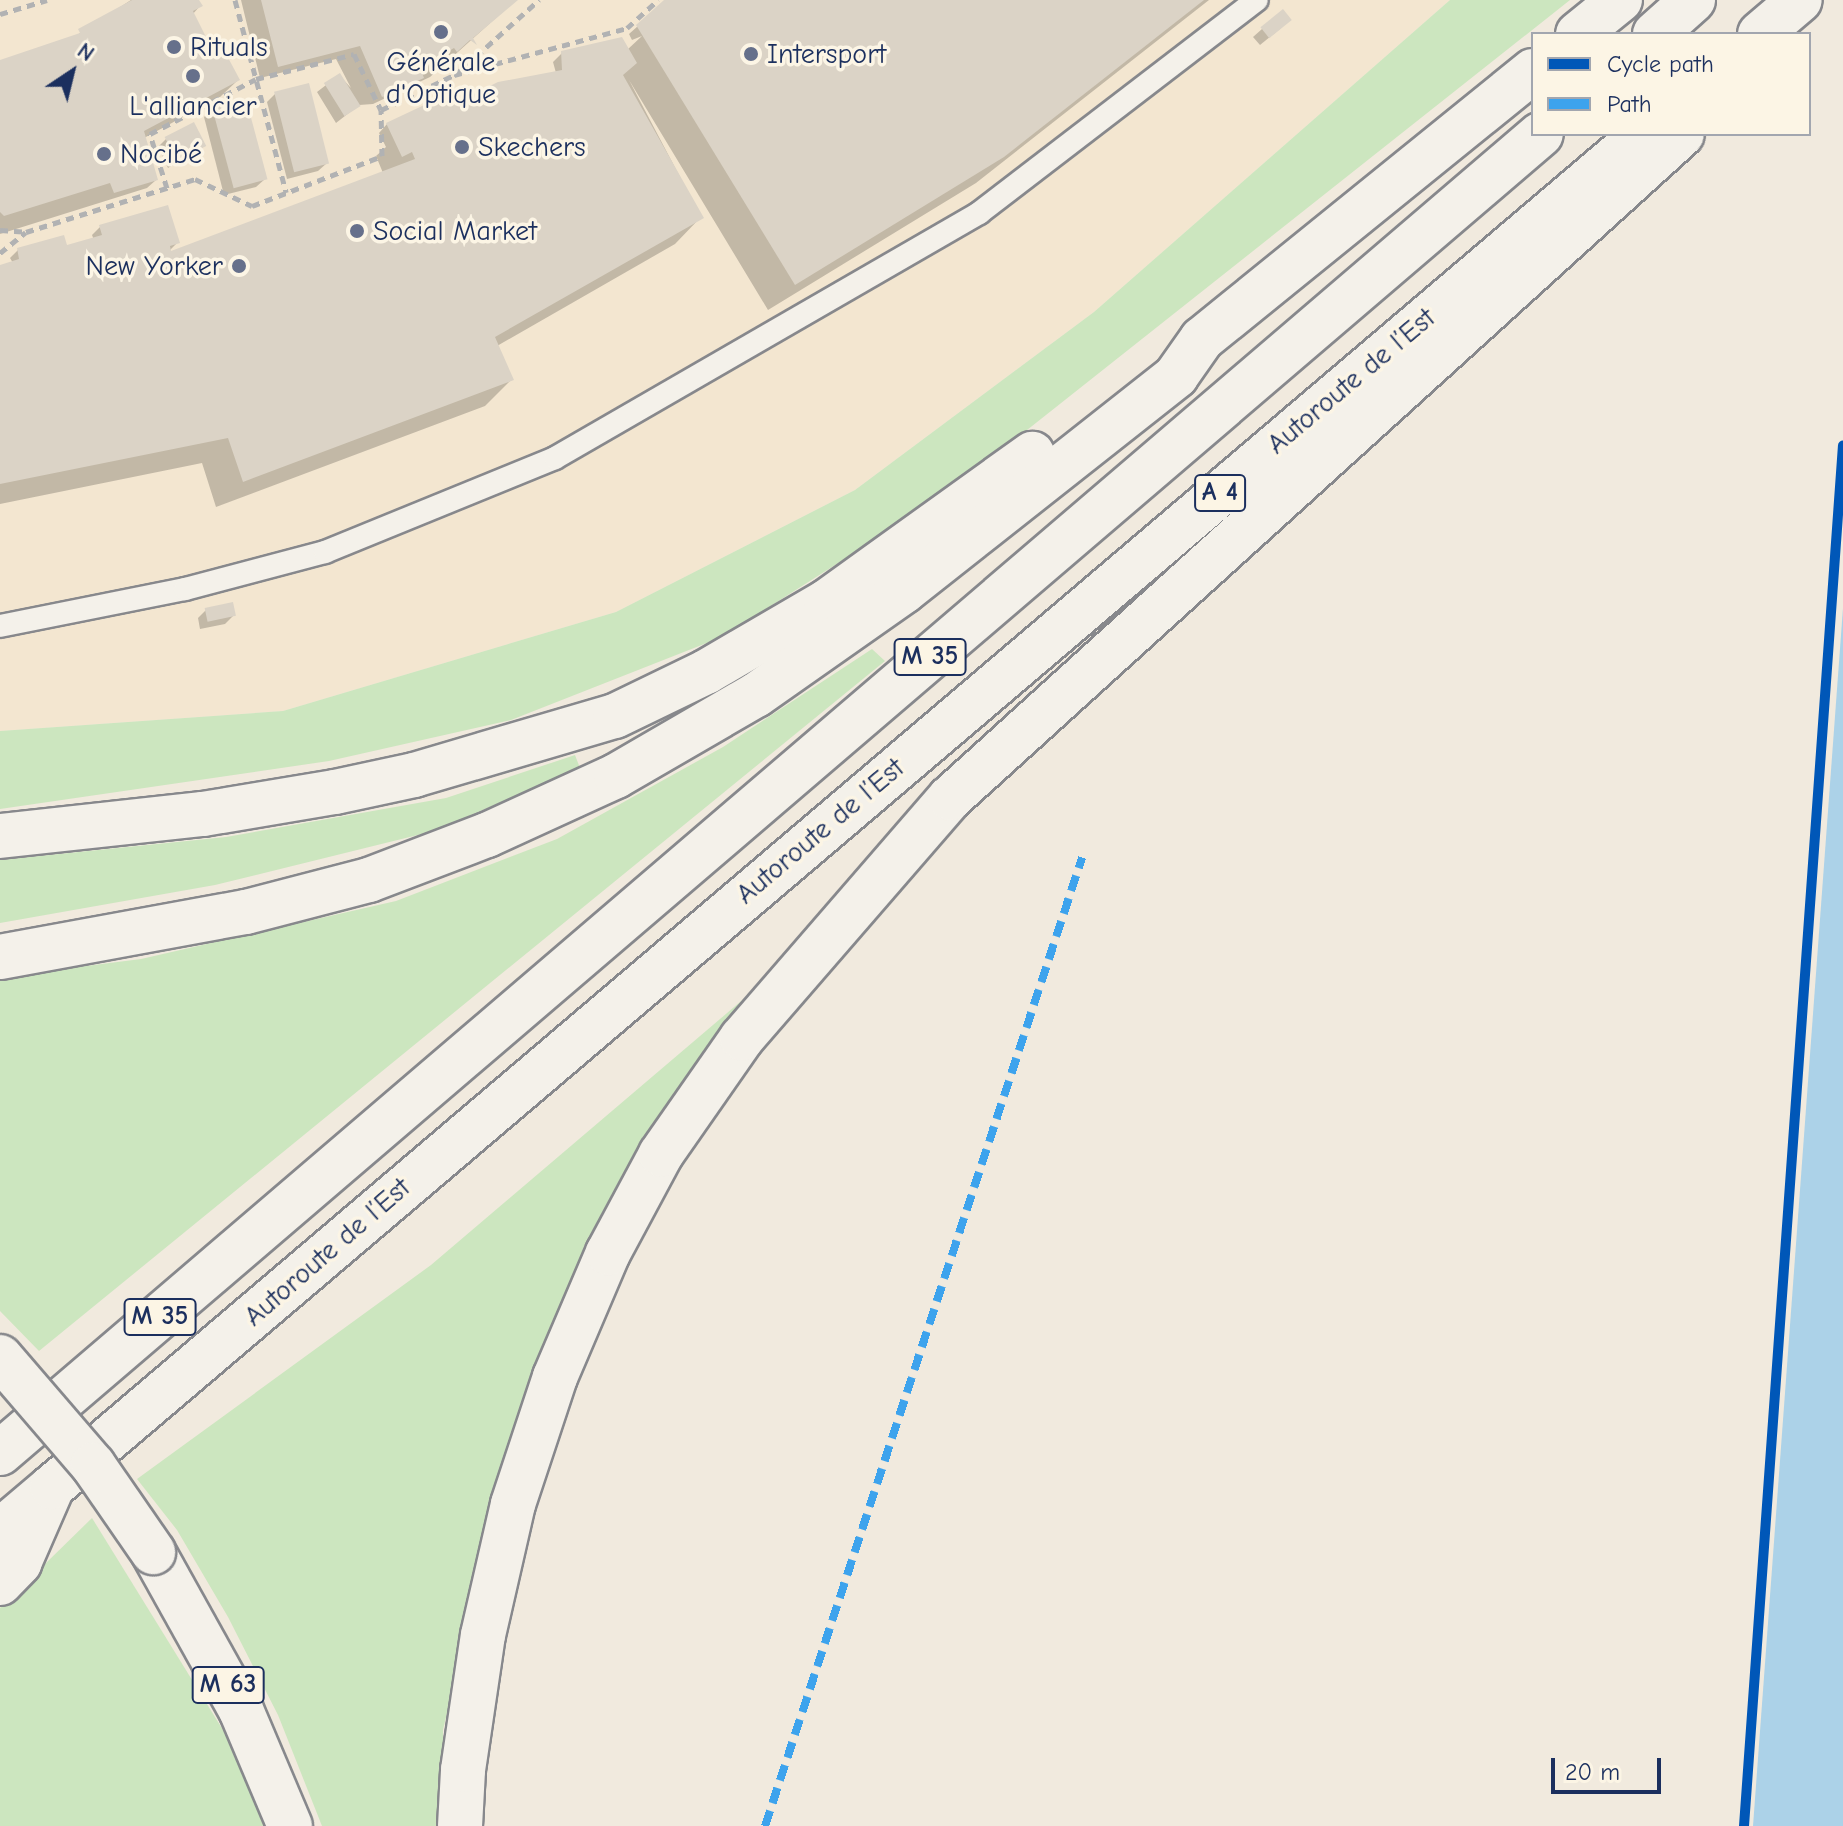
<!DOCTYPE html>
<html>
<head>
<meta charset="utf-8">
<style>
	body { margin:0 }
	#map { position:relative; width:1843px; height:1826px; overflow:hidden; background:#f1eade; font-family:"Comic Neue",sans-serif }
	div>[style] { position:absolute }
	.built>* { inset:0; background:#f3e6d0 }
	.green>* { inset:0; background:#cce6bf }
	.water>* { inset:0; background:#acd2e8 }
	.shadow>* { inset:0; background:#0003 }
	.building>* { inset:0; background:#dbd3c6; transform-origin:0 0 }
	.path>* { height:5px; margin-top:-2.5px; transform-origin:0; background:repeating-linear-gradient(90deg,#b1b2b3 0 8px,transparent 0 14px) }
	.roads { filter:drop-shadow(2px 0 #87888c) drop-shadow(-2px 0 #87888c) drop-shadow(0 2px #87888c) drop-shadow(0 -2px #87888c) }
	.service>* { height:22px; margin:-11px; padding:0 11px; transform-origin:11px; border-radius:11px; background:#f4f1ea }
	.primary>* { height:44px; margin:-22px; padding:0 22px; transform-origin:22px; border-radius:22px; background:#f4f1ea }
	.trunk>* { height:44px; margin:-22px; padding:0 22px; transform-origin:22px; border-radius:22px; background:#f4f1ea }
	.motorway>* { height:44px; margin:-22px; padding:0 22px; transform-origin:22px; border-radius:22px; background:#f4f1ea }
	.bridges { filter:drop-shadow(2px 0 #87888c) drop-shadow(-2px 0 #87888c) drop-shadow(0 2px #87888c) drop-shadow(0 -2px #87888c) }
	.primary-bridge>* { height:44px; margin:-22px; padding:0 22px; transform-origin:22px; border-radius:22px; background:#f4f1ea }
	.quiet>* { height:8px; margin-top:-4px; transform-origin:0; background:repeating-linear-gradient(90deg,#3da3ed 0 16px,transparent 0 24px) }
	.cycleway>* { height:10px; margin:-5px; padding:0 5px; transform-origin:5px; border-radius:5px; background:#0057b8 }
	.dots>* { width:22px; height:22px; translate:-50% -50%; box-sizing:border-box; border:4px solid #fcf5e5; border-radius:50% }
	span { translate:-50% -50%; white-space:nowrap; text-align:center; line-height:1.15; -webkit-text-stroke:7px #fcf5e5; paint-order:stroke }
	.shield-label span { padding:2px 6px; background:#fcf5e5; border:2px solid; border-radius:6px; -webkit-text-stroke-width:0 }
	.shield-label { font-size:26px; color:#1b2f5e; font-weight:700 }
	.poi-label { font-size:28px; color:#1b2f5e }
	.left { translate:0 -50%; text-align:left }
	.right { translate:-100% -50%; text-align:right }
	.street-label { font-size:28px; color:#1b2f5e }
	.legend { position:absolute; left:1531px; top:32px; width:280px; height:104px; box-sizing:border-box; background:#fcf5e5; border:2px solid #a2a6af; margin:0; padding:10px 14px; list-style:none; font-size:24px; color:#1b2f5e }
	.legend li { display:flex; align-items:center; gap:16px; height:40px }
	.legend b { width:40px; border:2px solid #a2a6af }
	.north { position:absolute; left:32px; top:32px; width:80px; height:80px; -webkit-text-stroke:6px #fcf5e5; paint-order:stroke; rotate:35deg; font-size:22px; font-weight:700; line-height:32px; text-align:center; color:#1b2f5e }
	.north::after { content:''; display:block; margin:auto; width:28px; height:36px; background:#1b2f5e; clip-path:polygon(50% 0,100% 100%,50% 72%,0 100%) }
	.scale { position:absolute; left:1551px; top:1758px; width:110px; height:36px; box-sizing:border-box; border:4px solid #1b2f5e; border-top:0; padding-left:10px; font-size:24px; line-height:28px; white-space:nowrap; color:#1b2f5e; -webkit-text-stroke:6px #fcf5e5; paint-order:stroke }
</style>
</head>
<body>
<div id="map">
	<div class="built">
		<div style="clip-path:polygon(0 0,1450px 0,1094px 312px,855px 490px,616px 612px,283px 711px,0 731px)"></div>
	</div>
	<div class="green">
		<div style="clip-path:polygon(1450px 0,1570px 0,945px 495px,722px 637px,511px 720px,329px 761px,0 809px,0 731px,283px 711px,616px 612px,855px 490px,1094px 312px)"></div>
		<div style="clip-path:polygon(872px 649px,885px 661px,39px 1351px,0 1311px,0 977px,141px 959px,396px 901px,557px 839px,723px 747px)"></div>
		<div style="clip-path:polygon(575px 755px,580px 768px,434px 831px,215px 885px,0 923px,0 860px,226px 837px,446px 798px)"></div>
		<div style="clip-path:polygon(787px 962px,648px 1151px,480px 1573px,443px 1730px,443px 1826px,322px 1826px,278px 1715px,228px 1617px,177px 1530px,137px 1479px,431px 1265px)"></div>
		<div style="clip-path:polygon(92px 1518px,257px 1785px,269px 1826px,0 1826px,0 1608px)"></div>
	</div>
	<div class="water">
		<div style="clip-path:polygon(1843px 608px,1843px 1826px,1753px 1826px)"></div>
	</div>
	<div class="shadow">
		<div style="clip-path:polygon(131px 0,197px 0,200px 6px,192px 15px,207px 45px,238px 80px,220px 97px,144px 138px,156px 180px,147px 188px,0 234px,0 62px,71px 39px)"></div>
		<div style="clip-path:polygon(241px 0,516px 0,430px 77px,373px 104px,359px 105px,336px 123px,317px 92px,339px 75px,351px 88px,336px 59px,260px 78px)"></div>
		<div style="clip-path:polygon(667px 0,1209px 0,976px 183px,768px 310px,629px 80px,701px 217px,675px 244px,497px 346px,511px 380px,485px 406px,216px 507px,202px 463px,0 504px,0 267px,13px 263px,10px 258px,18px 250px,63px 248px,94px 240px,92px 235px,100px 227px,178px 242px,164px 256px,383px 173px,376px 156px,386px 147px,379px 133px,387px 124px,556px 73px,553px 62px,562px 53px,627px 50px,642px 36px,632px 40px,629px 34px)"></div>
		<div style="clip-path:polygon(1281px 28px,1260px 45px,1253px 37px,1262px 29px)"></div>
		<div style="clip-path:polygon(275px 94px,327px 163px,318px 171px,287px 179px,267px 102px)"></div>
		<div style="clip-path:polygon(213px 109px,265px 179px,256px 187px,224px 195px,204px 117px)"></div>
		<div style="clip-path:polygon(166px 139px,204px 146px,168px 168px,158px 147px)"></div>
		<div style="clip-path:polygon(206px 610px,234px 615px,225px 624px,200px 629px,198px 618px)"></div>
	</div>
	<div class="building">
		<div style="clip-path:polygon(132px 0,199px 0,203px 6px,193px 11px,208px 41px,217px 37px,240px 80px,144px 131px,158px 180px,114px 193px,110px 183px,4px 216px,0 212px,0 60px,80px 33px,78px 29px)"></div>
		<div style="clip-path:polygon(261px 0,518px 0,473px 38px,477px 45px,470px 40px,457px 52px,454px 48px,420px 68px,424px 78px,382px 97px,360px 46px,278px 67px)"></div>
		<div style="clip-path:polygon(664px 0,1204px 0,1004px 157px,795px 285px,636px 25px)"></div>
		<div style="left:1283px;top:9px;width:14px;height:29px;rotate:51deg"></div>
		<div style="clip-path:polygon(622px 37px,637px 63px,623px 75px,704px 218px,495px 337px,514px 380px,243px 482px,228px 438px,0 484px,0 265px,19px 259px,17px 248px,64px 235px,67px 245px,102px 235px,99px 225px,168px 205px,180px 243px,170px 246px,171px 251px,415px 159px,412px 152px,402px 157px,386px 123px,454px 91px,459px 101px,498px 82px,562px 70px,561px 51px)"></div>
		<div style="left:340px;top:73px;width:39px;height:19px;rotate:58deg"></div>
		<div style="left:309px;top:83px;width:83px;height:36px;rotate:76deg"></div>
		<div style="left:246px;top:99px;width:83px;height:35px;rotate:75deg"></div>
		<div style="left:194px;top:122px;width:27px;height:33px;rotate:63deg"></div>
		<div style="left:233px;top:602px;width:14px;height:29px;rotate:78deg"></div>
	</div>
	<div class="path">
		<div style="left:235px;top:0;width:199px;rotate:75.1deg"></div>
		<div style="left:0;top:14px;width:49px;rotate:-16.6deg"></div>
		<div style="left:455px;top:75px;width:113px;rotate:-41.8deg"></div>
		<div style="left:167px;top:188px;width:57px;rotate:-107.5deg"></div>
		<div style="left:150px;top:134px;width:119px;rotate:-27.4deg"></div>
		<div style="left:256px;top:79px;width:101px;rotate:-14.3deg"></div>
		<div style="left:354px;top:54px;width:62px;rotate:64.3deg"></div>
		<div style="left:0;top:230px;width:26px;rotate:4deg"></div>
		<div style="left:0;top:253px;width:33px;rotate:-39deg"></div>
		<div style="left:26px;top:232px;width:177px;rotate:-17.4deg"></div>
		<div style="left:195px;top:179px;width:63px;rotate:25.3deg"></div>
		<div style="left:252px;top:206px;width:139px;rotate:-21deg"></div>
		<div style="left:382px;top:156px;width:46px;rotate:-91.2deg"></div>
		<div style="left:381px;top:110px;width:81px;rotate:-25.6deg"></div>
		<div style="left:454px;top:75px;width:179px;rotate:-15.2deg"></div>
		<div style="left:627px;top:28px;width:42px;rotate:-42.1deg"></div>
	</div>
	<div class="roads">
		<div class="service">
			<div style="left:0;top:626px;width:189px;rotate:-11.3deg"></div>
			<div style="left:185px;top:589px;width:145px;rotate:-14.8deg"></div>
			<div style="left:325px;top:552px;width:248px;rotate:-22.2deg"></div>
			<div style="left:555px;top:458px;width:490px;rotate:-30deg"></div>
			<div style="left:979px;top:213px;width:350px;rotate:-37.5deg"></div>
		</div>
		<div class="primary">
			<div style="left:153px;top:1552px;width:181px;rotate:60.9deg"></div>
			<div style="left:241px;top:1710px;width:126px;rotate:67.1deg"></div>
		</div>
		<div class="trunk">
			<div style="left:1655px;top:34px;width:51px;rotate:-41.8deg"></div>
			<div style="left:0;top:1453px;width:2028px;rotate:-40.56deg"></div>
			<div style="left:0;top:1531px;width:68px;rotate:-40.2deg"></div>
		</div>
		<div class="motorway">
			<div style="left:1578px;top:34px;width:54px;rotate:-39deg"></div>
			<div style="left:1760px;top:34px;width:52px;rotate:-40.4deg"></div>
			<div style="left:0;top:836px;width:204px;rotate:-6.2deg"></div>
			<div style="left:203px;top:814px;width:134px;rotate:-9.5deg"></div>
			<div style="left:335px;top:792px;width:81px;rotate:-12.1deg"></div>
			<div style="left:414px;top:775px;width:209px;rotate:-16.4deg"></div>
			<div style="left:615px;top:716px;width:101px;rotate:-25.8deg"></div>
			<div style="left:706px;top:672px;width:139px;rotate:-30.3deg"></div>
			<div style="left:826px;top:602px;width:254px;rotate:-35.7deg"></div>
			<div style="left:0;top:957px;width:250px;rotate:-10.4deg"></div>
			<div style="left:246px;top:912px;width:127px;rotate:-14.6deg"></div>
			<div style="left:369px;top:880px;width:126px;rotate:-20.9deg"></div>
			<div style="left:487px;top:835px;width:142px;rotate:-24.6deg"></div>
			<div style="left:616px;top:776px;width:162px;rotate:-30.1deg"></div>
			<div style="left:756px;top:695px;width:181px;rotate:-35.1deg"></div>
			<div style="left:904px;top:591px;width:347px;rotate:-38.3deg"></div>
			<div style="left:1176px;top:376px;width:45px;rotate:-54.9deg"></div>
			<div style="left:1202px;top:339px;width:426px;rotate:-39deg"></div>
			<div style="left:0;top:1583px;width:28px;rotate:-46deg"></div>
			<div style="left:19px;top:1563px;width:83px;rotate:-66.5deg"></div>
			<div style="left:52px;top:1487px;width:2089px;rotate:-40.38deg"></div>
			<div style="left:460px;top:1826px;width:56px;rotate:-86.9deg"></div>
			<div style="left:463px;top:1770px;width:136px;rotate:-81.6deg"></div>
			<div style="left:483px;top:1635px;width:134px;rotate:-77.1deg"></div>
			<div style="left:513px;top:1504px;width:134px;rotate:-71.7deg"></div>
			<div style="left:555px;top:1377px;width:135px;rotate:-66.9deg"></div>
			<div style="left:608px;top:1253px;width:112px;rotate:-61.8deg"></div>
			<div style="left:661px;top:1154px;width:141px;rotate:-55.1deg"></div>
			<div style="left:742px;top:1038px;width:318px;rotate:-49.1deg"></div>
			<div style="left:950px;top:798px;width:988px;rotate:-42.21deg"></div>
		</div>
	</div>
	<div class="bridges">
		<div class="primary-bridge">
			<div style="left:0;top:1357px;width:143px;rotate:49.3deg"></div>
			<div style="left:93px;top:1465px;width:106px;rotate:55.4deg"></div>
		</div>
	</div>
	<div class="quiet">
		<div style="left:765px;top:1826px;width:1019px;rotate:-71.87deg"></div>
	</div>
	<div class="cycleway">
		<div style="left:1744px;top:1826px;width:1384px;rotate:-85.9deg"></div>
	</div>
	<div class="dots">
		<div style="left:441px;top:32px;background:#66708b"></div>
		<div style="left:174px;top:47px;background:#66708b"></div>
		<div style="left:751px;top:54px;background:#66708b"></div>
		<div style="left:193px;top:76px;background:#66708b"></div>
		<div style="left:462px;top:147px;background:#66708b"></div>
		<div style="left:104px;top:154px;background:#66708b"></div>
		<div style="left:357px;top:231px;background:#66708b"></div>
		<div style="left:239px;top:266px;background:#66708b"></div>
	</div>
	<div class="shield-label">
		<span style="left:1220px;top:493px">A 4</span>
		<span style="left:930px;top:657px">M 35</span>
		<span style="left:160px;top:1317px">M 35</span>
		<span style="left:228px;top:1685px">M 63</span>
	</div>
	<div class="poi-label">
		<span class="left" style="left:190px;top:47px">Rituals</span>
		<span class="left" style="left:767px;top:54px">Intersport</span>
		<span style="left:441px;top:78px">Générale<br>d'Optique</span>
		<span style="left:193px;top:106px">L'alliancier</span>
		<span class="left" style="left:478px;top:147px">Skechers</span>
		<span class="left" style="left:120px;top:154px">Nocibé</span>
		<span class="left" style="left:373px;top:231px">Social Market</span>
		<span class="right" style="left:223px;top:266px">New Yorker</span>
	</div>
	<div class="street-label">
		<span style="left:1351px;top:381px;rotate:-40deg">Autoroute de l’Est</span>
		<span style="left:820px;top:831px;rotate:-40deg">Autoroute de l’Est</span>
		<span style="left:327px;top:1252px;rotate:-41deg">Autoroute de l’Est</span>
	</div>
	<ul class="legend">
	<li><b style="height:10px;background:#0057b8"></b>Cycle path</li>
	<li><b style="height:10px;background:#3da3ed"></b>Path</li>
	</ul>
	<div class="north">N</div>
	<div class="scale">20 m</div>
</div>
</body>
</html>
